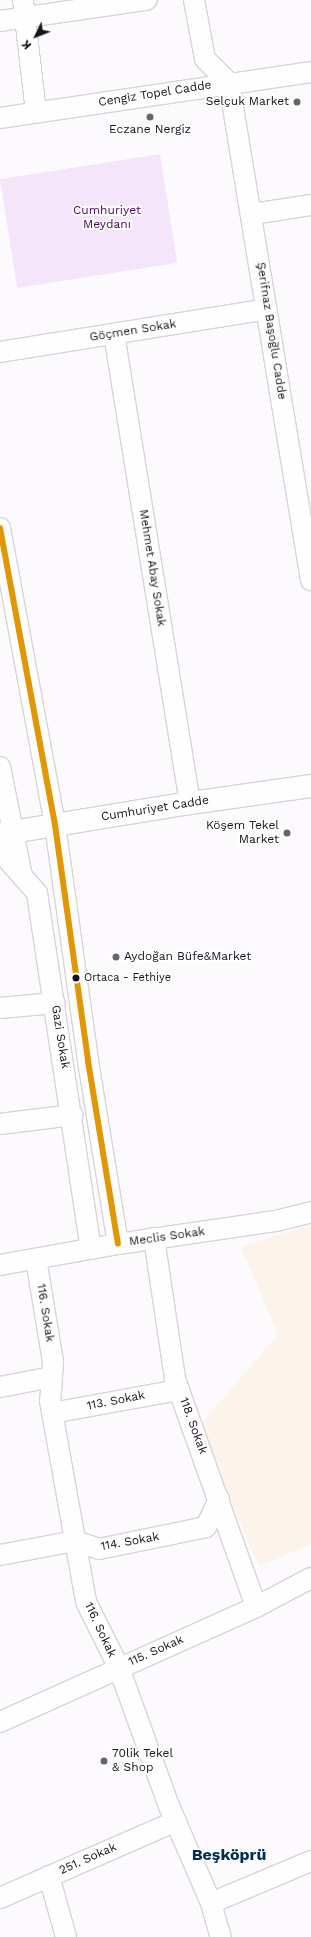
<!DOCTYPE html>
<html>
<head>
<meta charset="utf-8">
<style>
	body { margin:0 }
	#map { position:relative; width:311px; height:1937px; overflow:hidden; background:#fcfafd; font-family:"Work Sans",sans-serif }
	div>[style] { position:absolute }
	.commercial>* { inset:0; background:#fcf4ea }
	.green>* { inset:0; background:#f4e5fb; transform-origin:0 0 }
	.roads { filter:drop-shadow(1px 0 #d7d4d9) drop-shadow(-1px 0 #d7d4d9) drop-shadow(0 1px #d7d4d9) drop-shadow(0 -1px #d7d4d9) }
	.street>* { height:20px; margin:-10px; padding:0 10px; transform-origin:10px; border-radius:10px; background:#fffeff }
	.secondary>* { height:22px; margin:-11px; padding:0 11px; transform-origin:11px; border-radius:11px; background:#fffeff }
	.bus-1>* { height:6px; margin:-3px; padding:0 3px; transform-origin:3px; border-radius:3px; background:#e19703 }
	.dots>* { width:11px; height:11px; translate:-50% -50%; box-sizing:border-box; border:2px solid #fff; border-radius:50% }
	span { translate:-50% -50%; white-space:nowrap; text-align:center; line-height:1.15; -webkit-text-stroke:3.5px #fff; paint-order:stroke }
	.bus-label { font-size:11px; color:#18131b }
	.left { translate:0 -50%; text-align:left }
	.street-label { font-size:12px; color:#18131b }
	.poi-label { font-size:12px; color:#18131b }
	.right { translate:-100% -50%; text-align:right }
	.park-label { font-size:12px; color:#4c0164 }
	.district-label { font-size:16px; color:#002f52; font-weight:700 }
	.north { position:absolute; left:16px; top:16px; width:40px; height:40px; -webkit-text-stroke:3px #fff; paint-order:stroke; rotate:227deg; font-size:11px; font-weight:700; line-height:16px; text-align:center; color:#18131b }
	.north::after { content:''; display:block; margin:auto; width:14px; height:18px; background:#18131b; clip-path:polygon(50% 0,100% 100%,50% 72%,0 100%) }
</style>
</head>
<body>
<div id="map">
	<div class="commercial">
		<div style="clip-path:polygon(311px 1224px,311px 1544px,259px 1566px,198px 1427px,278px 1335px,241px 1247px)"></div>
	</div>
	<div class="green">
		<div style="left:160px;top:154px;width:110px;height:162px;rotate:81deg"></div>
	</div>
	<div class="roads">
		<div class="street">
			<div style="left:23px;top:0;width:113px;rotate:83.4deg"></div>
			<div style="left:194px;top:0;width:60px;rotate:79.4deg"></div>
			<div style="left:205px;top:59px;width:34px;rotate:45deg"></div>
			<div style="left:229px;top:83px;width:504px;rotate:80.63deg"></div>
			<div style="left:0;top:21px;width:148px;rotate:-8.2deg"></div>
			<div style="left:0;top:118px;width:314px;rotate:-8.4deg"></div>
			<div style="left:253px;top:214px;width:59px;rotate:-8.8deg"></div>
			<div style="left:114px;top:334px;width:475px;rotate:80.8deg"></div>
			<div style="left:0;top:352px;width:270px;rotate:-9.1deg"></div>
			<div style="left:0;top:528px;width:302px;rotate:79.5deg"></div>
			<div style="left:55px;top:825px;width:238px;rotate:82deg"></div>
			<div style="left:88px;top:1061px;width:185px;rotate:80.7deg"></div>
			<div style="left:0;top:767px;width:111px;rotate:78.6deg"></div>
			<div style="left:0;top:851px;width:56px;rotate:48.6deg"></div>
			<div style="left:37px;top:893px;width:360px;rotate:81.4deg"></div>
			<div style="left:0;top:1008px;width:55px;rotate:-5.2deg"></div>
			<div style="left:0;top:1124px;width:73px;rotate:-7.1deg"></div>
			<div style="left:154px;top:1238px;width:143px;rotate:81.5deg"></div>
			<div style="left:175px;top:1379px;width:242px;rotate:70.4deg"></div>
			<div style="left:36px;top:1259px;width:104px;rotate:80.6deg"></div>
			<div style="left:53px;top:1362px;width:39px;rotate:94deg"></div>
			<div style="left:50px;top:1401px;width:204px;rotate:79.8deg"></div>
			<div style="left:86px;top:1602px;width:74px;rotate:63.4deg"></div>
			<div style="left:119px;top:1668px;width:147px;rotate:70.1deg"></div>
			<div style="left:169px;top:1806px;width:106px;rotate:66.6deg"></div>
			<div style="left:211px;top:1903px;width:35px;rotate:74deg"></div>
			<div style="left:0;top:1265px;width:120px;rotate:-10.1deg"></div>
			<div style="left:118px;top:1244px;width:160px;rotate:-8.3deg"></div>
			<div style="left:276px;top:1221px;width:36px;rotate:-14deg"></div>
			<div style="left:0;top:1387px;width:53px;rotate:-10.9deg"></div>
			<div style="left:52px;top:1413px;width:129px;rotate:-10.3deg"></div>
			<div style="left:0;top:1555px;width:76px;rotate:-10.6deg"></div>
			<div style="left:75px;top:1541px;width:25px;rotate:18deg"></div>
			<div style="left:99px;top:1549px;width:109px;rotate:-11.6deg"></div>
			<div style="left:206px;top:1527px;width:31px;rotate:-65deg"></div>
			<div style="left:0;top:1722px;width:281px;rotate:-24.2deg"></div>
			<div style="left:256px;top:1607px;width:62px;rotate:-27.8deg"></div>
			<div style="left:49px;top:1876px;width:63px;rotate:74.4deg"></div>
			<div style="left:0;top:1898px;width:192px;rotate:-23.6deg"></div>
			<div style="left:211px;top:1903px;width:108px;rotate:-22.8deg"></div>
		</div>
		<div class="secondary">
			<div style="left:0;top:834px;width:193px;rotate:-9.3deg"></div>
			<div style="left:190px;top:803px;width:122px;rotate:-8deg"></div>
		</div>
	</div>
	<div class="bus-1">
		<div style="left:0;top:528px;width:302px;rotate:79.5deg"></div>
		<div style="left:55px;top:825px;width:238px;rotate:82deg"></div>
		<div style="left:88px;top:1061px;width:185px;rotate:80.7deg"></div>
	</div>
	<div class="dots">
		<div style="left:297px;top:102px;background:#68646a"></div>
		<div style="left:150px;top:117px;background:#68646a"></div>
		<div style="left:287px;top:833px;background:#68646a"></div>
		<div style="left:116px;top:957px;background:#68646a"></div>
		<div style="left:76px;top:978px;background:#18131b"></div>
		<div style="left:104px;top:1761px;background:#68646a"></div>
	</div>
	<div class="bus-label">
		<span class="left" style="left:84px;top:978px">Ortaca - Fethiye</span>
	</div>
	<div class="street-label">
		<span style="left:155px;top:94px;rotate:-9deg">Cengiz Topel Cadde</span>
		<span style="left:133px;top:331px;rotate:-9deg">Göçmen Sokak</span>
		<span style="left:271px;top:331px;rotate:81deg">Şerifnaz Başoğlu Cadde</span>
		<span style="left:152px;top:568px;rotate:81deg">Mehmet Abay Sokak</span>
		<span style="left:155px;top:809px;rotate:-9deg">Cumhuriyet Cadde</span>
		<span style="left:60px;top:1037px;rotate:81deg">Gazi Sokak</span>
		<span style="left:167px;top:1237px;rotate:-8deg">Meclis Sokak</span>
		<span style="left:45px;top:1313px;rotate:81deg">116. Sokak</span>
		<span style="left:116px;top:1401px;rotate:-11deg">113. Sokak</span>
		<span style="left:193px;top:1426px;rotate:70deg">118. Sokak</span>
		<span style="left:130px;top:1542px;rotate:-10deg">114. Sokak</span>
		<span style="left:100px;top:1630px;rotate:65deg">116. Sokak</span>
		<span style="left:156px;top:1651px;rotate:-24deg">115. Sokak</span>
		<span style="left:88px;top:1859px;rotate:-24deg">251. Sokak</span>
	</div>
	<div class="poi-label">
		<span class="right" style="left:289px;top:102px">Selçuk Market</span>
		<span style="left:150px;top:130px">Eczane Nergiz</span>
		<span class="right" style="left:279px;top:833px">Köşem Tekel<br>Market</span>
		<span class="left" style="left:124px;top:957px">Aydoğan Büfe&amp;Market</span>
		<span class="left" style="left:112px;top:1761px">70lik Tekel<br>&amp; Shop</span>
	</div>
	<div class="park-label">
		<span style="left:107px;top:218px">Cumhuriyet<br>Meydanı</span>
	</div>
	<div class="district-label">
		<span style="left:229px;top:1855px">Beşköprü</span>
	</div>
	<div class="north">K</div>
</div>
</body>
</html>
